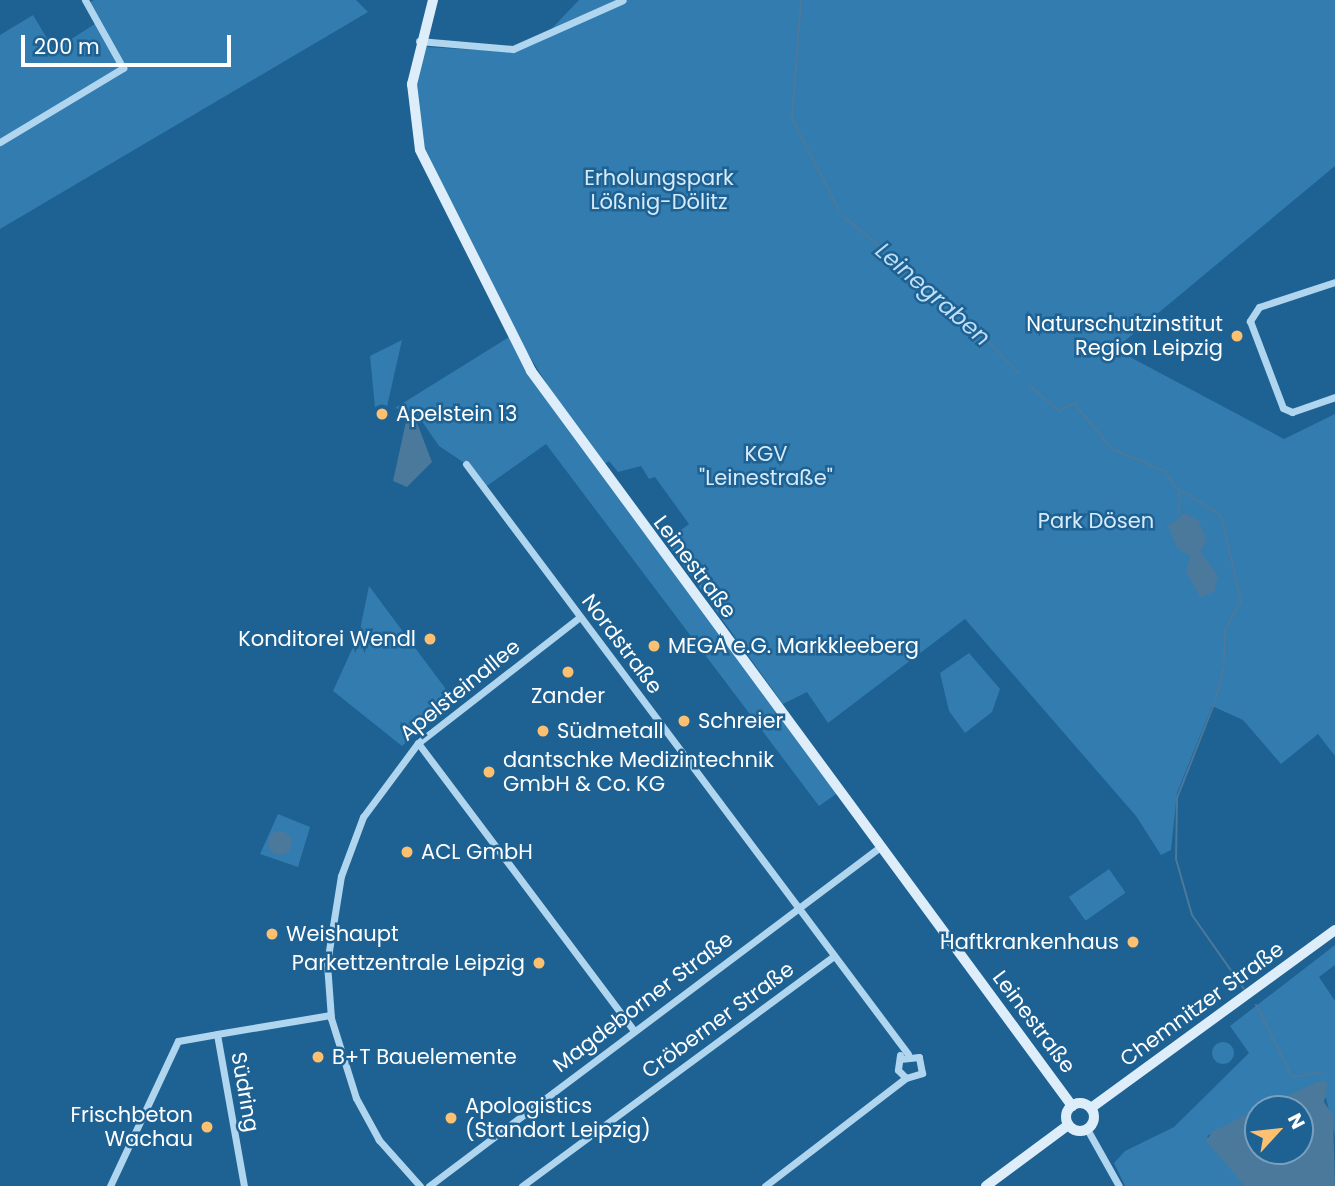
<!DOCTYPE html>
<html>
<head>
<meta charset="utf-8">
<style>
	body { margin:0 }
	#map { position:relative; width:1335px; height:1186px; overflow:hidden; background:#1e6193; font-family:Poppins,sans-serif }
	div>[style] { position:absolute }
	.green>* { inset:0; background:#327cb0; transform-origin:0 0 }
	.round { border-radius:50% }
	.water>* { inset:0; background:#4b799b }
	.stream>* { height:2px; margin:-1px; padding:0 1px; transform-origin:1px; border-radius:1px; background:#4b799b }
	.minor>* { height:7px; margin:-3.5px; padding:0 3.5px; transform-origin:3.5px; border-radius:3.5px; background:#b0d5ee }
	.secondary>* { height:10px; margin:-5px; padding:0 5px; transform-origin:5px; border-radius:5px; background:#ddeefa }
	.secondary>.ring { margin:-5px; padding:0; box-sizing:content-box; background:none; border:10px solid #ddeefa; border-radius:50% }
	.dots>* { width:19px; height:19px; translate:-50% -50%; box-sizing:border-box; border:4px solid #1e6193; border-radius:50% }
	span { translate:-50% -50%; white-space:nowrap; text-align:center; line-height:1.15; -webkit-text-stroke:5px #1e6193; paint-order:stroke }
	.park-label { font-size:21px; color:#d6ebfa }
	.poi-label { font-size:21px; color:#fff }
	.right { translate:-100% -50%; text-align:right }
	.left { translate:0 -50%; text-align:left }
	.street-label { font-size:21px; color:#fff }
	.water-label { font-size:23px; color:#bddef5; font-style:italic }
	.north { position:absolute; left:1244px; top:1095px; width:70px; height:70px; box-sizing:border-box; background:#1e6193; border:2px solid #78a0be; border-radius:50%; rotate:63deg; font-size:19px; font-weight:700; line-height:28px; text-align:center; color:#fff }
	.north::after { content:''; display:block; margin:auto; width:24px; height:32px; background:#fcc070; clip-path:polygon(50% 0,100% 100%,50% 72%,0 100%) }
	.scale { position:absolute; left:21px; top:35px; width:210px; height:32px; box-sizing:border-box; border:4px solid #fff; border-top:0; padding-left:9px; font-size:21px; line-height:24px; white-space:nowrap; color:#fff; -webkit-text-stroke:5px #1e6193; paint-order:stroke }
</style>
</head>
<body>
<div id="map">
	<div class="green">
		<div style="clip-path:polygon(94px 0,356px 0,368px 12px,0 229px,0 35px,33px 15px,54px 50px,98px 22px,87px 4px)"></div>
		<div style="clip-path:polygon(579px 0,1335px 0,1335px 166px,1115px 349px,1284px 439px,1335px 414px,1335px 756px,1318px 734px,1281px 764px,1243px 720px,1212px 706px,1177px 793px,1171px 850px,1161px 855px,1136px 816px,965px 619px,828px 723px,807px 692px,783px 704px,666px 541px,689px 524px,655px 477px,649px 479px,641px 466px,618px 472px,609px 461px,603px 465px,558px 402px,512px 328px,422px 142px,415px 89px,426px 47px,515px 52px,539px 42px)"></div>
		<div style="clip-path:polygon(511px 336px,839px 792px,819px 806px,546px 444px,484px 488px,466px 464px,439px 446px,417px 414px,395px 408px)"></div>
		<div style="clip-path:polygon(402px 340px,386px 411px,375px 408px,370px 356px)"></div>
		<div style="clip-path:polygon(369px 586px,454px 700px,402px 746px,333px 691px,359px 634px)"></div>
		<div style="clip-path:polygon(969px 653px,1000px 689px,992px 712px,965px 733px,949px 711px,940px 673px)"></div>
		<div style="clip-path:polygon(278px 814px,310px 827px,298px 867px,260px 854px)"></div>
		<div style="left:1109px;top:869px;width:29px;height:49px;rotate:55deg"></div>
		<div style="clip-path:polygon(1335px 945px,1335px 965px,1319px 977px,1335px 1001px,1335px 1136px,1326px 1098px,1279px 1108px,1271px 1103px,1207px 1136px,1245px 1186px,1125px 1186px,1114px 1163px,1125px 1151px,1174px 1127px,1249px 1053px,1230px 1026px)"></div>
		<div class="round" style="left:1212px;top:1042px;width:22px;height:22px"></div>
	</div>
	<div class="water">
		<div style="clip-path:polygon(407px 417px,417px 423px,432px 462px,407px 487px,393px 481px)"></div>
		<div style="clip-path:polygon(1185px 513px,1199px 521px,1207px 541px,1200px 551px,1218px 576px,1214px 592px,1200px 597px,1186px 571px,1190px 556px,1177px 548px,1168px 526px)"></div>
		<div class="round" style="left:268px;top:831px;width:24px;height:24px"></div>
		<div style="clip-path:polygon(evenodd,1322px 1080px,1328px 1083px,1324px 1102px,1333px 1115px,1335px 1186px,1245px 1186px,1206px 1141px,1212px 1132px,1271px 1102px,1281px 1107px,1282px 1098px,1322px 1080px,1258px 1109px,1300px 1109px,1300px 1151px,1258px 1151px,1258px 1109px)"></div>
	</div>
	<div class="stream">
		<div style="left:801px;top:0;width:118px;rotate:94.4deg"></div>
		<div style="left:792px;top:118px;width:104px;rotate:63.2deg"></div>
		<div style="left:844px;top:217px;width:148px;rotate:39.5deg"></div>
		<div style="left:958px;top:311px;width:87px;rotate:45.5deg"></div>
		<div style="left:1029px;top:385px;width:40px;rotate:41deg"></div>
		<div style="left:1059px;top:411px;width:18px;rotate:-27deg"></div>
		<div style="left:1075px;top:403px;width:11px;rotate:56deg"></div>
		<div style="left:1083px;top:414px;width:45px;rotate:50.4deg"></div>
		<div style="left:1112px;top:449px;width:57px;rotate:22.5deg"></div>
		<div style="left:1165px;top:471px;width:17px;rotate:59deg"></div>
		<div style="left:1174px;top:486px;width:55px;rotate:31.7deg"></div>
		<div style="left:1221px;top:515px;width:88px;rotate:76.9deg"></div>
		<div style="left:1241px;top:601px;width:33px;rotate:119deg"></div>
		<div style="left:1225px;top:630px;width:32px;rotate:92deg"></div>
		<div style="left:1179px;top:489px;width:16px;rotate:86deg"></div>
		<div style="left:1179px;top:508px;width:6px;rotate:90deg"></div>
		<div style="left:1215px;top:701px;width:35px;rotate:-75deg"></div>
		<div style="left:1214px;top:704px;width:101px;rotate:111.5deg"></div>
		<div style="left:1177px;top:798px;width:61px;rotate:90.9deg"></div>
		<div style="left:1176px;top:859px;width:58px;rotate:74.1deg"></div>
		<div style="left:1192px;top:915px;width:90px;rotate:54.9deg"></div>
		<div style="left:1256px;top:1005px;width:80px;rotate:63.4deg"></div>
		<div style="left:1292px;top:1077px;width:31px;rotate:-9deg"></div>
	</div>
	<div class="minor">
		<div style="left:419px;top:41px;width:94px;rotate:4.9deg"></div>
		<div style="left:513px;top:49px;width:120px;rotate:-24deg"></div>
		<div style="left:0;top:142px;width:144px;rotate:-31deg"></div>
		<div style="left:123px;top:68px;width:78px;rotate:-119.2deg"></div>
		<div style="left:1335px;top:282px;width:80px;rotate:161.8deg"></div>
		<div style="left:1259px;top:307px;width:17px;rotate:123deg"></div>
		<div style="left:1250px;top:321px;width:93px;rotate:69.2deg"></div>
		<div style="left:1283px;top:408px;width:10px;rotate:24deg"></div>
		<div style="left:1292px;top:412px;width:46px;rotate:-19.2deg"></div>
		<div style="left:466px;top:464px;width:737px;rotate:53.16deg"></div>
		<div style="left:418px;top:743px;width:360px;rotate:53.1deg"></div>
		<div style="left:900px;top:1055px;width:15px;rotate:98deg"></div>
		<div style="left:898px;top:1070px;width:11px;rotate:45deg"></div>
		<div style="left:1087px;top:1129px;width:65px;rotate:60.7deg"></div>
		<div style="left:110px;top:1186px;width:160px;rotate:-64.9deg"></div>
		<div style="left:178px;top:1041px;width:40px;rotate:-10deg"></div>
		<div style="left:244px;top:1186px;width:154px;rotate:-100.1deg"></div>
		<div style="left:217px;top:1034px;width:115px;rotate:-9.5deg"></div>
		<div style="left:420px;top:1186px;width:62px;rotate:-131.7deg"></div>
		<div style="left:379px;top:1140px;width:48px;rotate:-118.7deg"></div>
		<div style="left:356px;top:1098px;width:84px;rotate:-107.4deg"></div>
		<div style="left:331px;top:1018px;width:55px;rotate:-94.2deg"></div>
		<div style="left:327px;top:963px;width:88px;rotate:-80.9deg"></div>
		<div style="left:341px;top:876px;width:63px;rotate:-69.6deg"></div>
		<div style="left:363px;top:817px;width:92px;rotate:-53.4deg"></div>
		<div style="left:418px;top:743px;width:205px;rotate:-37.9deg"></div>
		<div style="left:429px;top:1186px;width:564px;rotate:-36.93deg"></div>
		<div style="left:522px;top:1186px;width:386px;rotate:-36.4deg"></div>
		<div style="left:765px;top:1186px;width:178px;rotate:-37.5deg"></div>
		<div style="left:906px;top:1078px;width:17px;rotate:-17deg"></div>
		<div style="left:922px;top:1073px;width:16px;rotate:-101deg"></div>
		<div style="left:919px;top:1057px;width:19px;rotate:174deg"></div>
	</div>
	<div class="secondary">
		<div style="left:433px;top:0;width:87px;rotate:104deg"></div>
		<div style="left:412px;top:84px;width:66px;rotate:83.1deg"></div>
		<div style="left:420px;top:150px;width:247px;rotate:63.3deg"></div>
		<div style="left:531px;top:371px;width:913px;rotate:53.64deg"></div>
		<div class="ring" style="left:1066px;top:1103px;width:18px;height:18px"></div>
		<div style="left:1091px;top:1108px;width:302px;rotate:-36.1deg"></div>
		<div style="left:986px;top:1186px;width:102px;rotate:-36.6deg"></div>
	</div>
	<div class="dots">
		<div style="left:1237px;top:336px;background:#fcc070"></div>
		<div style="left:382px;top:414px;background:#fcc070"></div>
		<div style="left:430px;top:639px;background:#fcc070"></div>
		<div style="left:654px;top:646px;background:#fcc070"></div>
		<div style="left:568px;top:672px;background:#fcc070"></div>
		<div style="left:684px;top:721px;background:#fcc070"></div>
		<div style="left:543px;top:731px;background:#fcc070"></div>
		<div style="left:489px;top:772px;background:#fcc070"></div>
		<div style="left:407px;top:852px;background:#fcc070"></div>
		<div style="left:272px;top:934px;background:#fcc070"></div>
		<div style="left:1133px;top:942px;background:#fcc070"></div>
		<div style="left:539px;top:963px;background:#fcc070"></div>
		<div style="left:318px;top:1057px;background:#fcc070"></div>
		<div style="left:451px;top:1118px;background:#fcc070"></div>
		<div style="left:207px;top:1127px;background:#fcc070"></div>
	</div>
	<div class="park-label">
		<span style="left:659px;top:190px">Erholungspark<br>Lößnig-Dölitz</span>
		<span style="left:766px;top:466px">KGV<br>"Leinestraße"</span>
		<span style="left:1096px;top:521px">Park Dösen</span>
	</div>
	<div class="poi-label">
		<span class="right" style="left:1223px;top:336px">Naturschutzinstitut<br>Region Leipzig</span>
		<span class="left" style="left:396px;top:414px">Apelstein 13</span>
		<span class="right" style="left:416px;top:639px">Konditorei Wendl</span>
		<span class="left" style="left:668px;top:646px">MEGA e.G. Markkleeberg</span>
		<span style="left:568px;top:696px">Zander</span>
		<span class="left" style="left:698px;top:721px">Schreier</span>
		<span class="left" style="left:557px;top:731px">Südmetall</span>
		<span class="left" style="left:503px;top:772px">dantschke Medizintechnik<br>GmbH &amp; Co. KG</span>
		<span class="left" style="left:421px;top:852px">ACL GmbH</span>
		<span class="left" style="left:286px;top:934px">Weishaupt</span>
		<span class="right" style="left:1119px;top:942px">Haftkrankenhaus</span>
		<span class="right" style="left:525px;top:963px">Parkettzentrale Leipzig</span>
		<span class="left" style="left:332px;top:1057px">B+T Bauelemente</span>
		<span class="left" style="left:465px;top:1118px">Apologistics<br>(Standort Leipzig)</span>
		<span class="right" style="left:193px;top:1127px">Frischbeton<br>Wachau</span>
	</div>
	<div class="street-label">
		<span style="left:695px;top:567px;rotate:53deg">Leinestraße</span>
		<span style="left:622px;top:644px;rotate:53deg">Nordstraße</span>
		<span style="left:460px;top:690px;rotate:-39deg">Apelsteinallee</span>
		<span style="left:643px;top:1002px;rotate:-37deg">Magdeborner Straße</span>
		<span style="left:1202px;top:1004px;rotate:-36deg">Chemnitzer Straße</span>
		<span style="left:718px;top:1020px;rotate:-36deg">Cröberner Straße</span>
		<span style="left:1034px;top:1022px;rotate:53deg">Leinestraße</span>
		<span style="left:245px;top:1092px;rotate:80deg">Südring</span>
	</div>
	<div class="water-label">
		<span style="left:933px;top:294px;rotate:41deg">Leinegraben</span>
	</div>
	<div class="north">N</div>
	<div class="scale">200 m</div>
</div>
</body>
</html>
